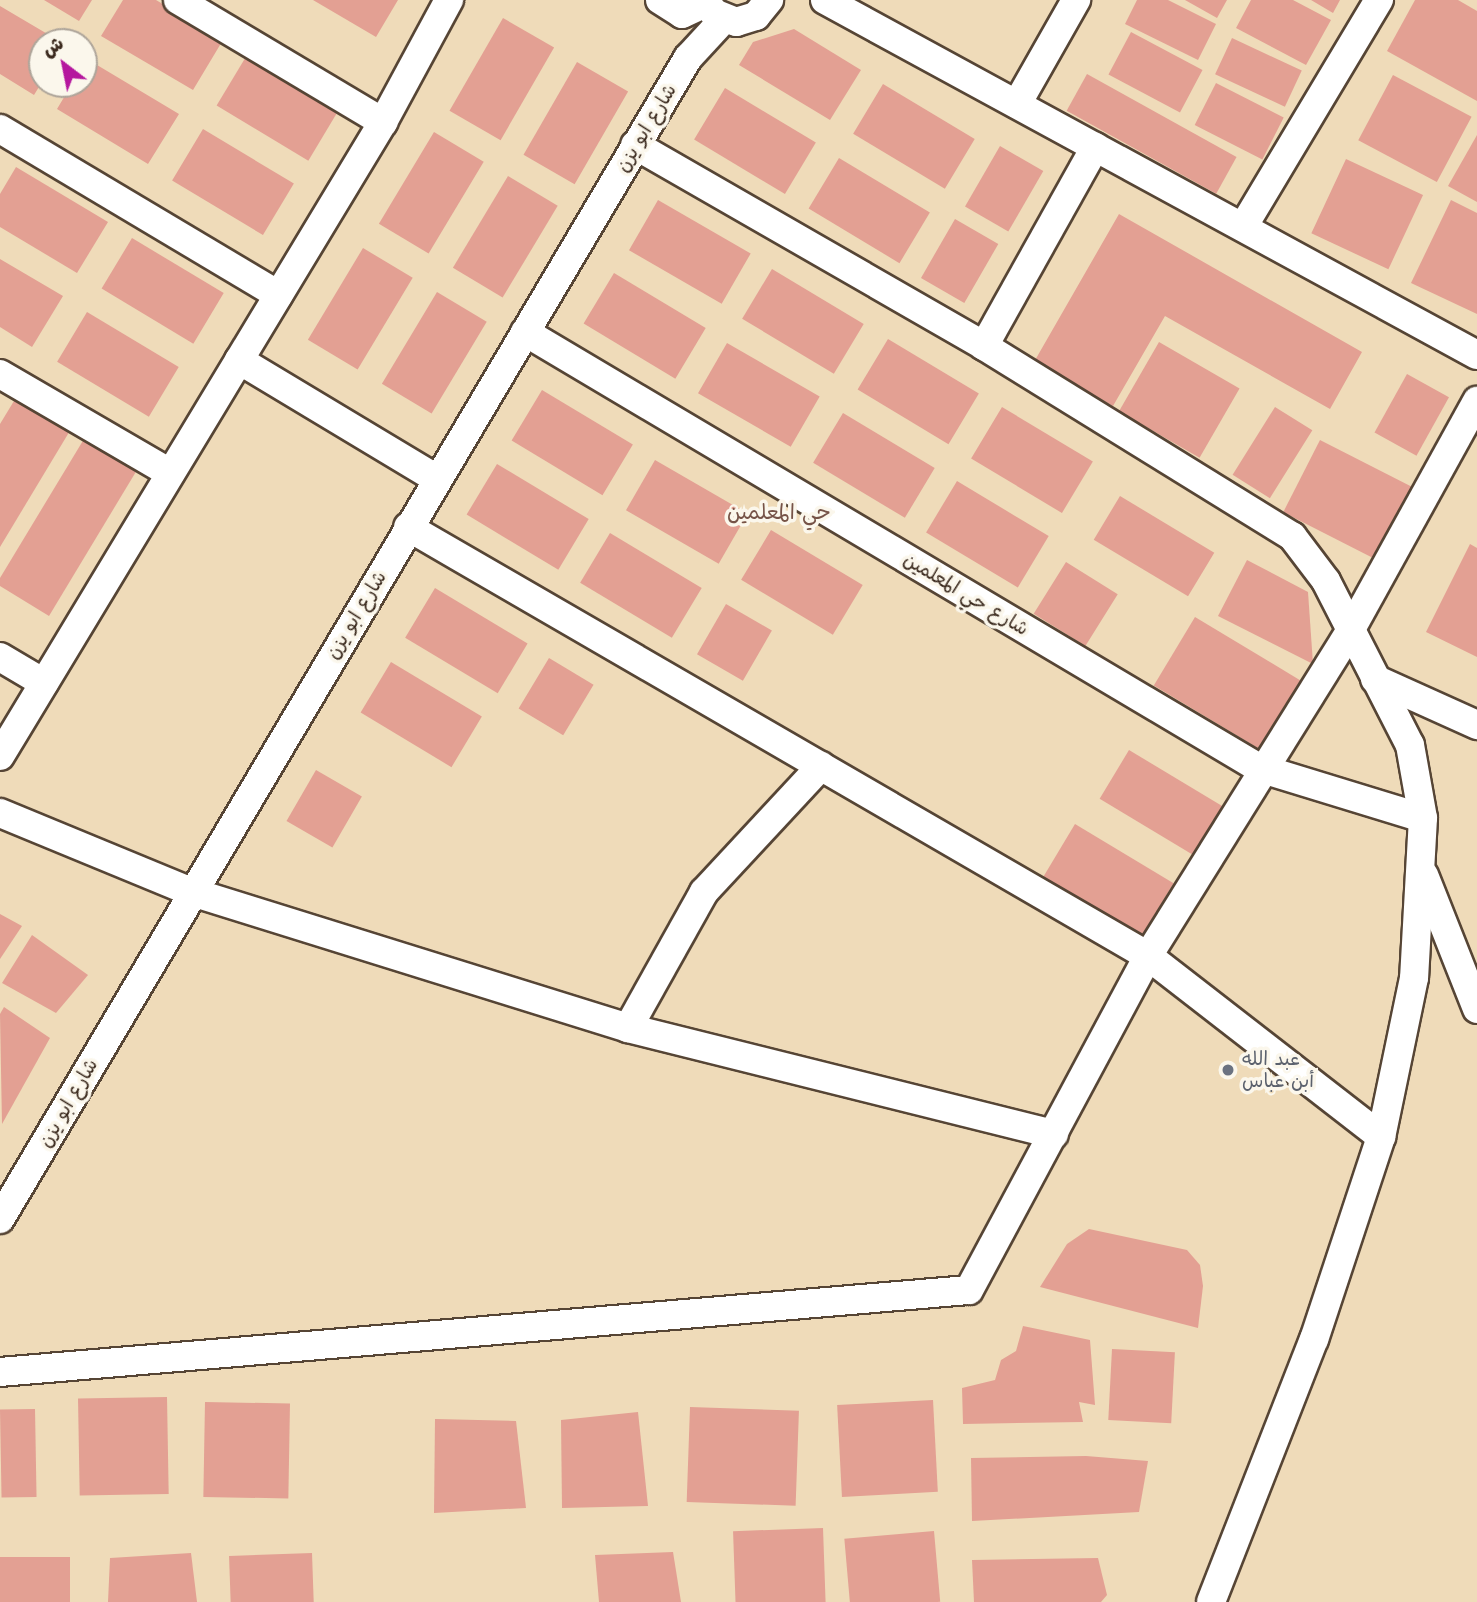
<!DOCTYPE html>
<html>
<head>
<meta charset="utf-8">
<style>
	body { margin:0 }
	#map { position:relative; width:1477px; height:1602px; overflow:hidden; background:#efdbb9; font-family:"Shantell Sans","Playpen Sans Arabic",sans-serif }
	div>[style] { position:absolute }
	.building>* { inset:0; background:#e3a093; transform-origin:0 0 }
	.roads { filter:drop-shadow(2px 0 #564535) drop-shadow(-2px 0 #564535) drop-shadow(0 2px #564535) drop-shadow(0 -2px #564535) }
	.minor>* { height:28px; margin:-14px; padding:0 14px; transform-origin:14px; border-radius:14px; background:#fff }
	.dots>* { width:19px; height:19px; translate:-50% -50%; box-sizing:border-box; border:4px solid #fbf7ec; border-radius:50% }
	span { translate:-50% -50%; white-space:nowrap; text-align:center; line-height:1.15; -webkit-text-stroke:7px #fbf7ec; paint-order:stroke }
	.street-label { font-size:19px; color:#3b2a1e }
	.worship-label { font-size:19px; color:#5b616d }
	.left { translate:0 -50%; text-align:left }
	.neighbourhood-label { font-size:21px; color:#765347 }
	.north { position:absolute; left:28px; top:28px; width:70px; height:70px; box-sizing:border-box; background:#fbf7ec; border:2px solid #aea59a; border-radius:50%; rotate:328deg; font-size:19px; font-weight:700; line-height:28px; text-align:center; color:#3b2a1e }
	.north::after { content:''; display:block; margin:auto; width:24px; height:32px; background:#b5179e; clip-path:polygon(50% 0,100% 100%,50% 72%,0 100%) }
</style>
</head>
<body>
<div id="map">
	<div class="building">
		<div style="clip-path:polygon(44px 0,92px 0,79px 21px)"></div>
		<div style="clip-path:polygon(123px 0,156px 0,223px 40px,193px 90px,101px 36px)"></div>
		<div style="clip-path:polygon(313px 0,398px 0,376px 37px)"></div>
		<div style="clip-path:polygon(1137px 0,1168px 0,1216px 24px,1198px 60px,1125px 24px)"></div>
		<div style="clip-path:polygon(1185px 0,1227px 0,1217px 18px)"></div>
		<div style="clip-path:polygon(1251px 0,1293px 0,1331px 20px,1306px 65px,1236px 28px)"></div>
		<div style="clip-path:polygon(1311px 0,1340px 0,1333px 13px)"></div>
		<div style="clip-path:polygon(1415px 0,1458px 0,1477px 11px,1477px 101px,1387px 51px)"></div>
		<div style="clip-path:polygon(0 6px,61px 42px,42px 42px,42px 82px,34px 95px,0 74px)"></div>
		<div style="left:503px;top:18px;width:59px;height:107px;rotate:30deg"></div>
		<div style="clip-path:polygon(794px 29px,861px 70px,830px 120px,739px 65px,753px 42px)"></div>
		<div style="left:1131px;top:32px;width:81px;height:48px;rotate:28deg"></div>
		<div style="left:1232px;top:38px;width:77px;height:40px;rotate:25deg"></div>
		<div style="left:247px;top:55px;width:107px;height:59px;rotate:31deg"></div>
		<div style="clip-path:polygon(87px 59px,179px 114px,148px 164px,57px 109px,72px 84px,84px 84px)"></div>
		<div style="left:577px;top:62px;width:59px;height:107px;rotate:30deg"></div>
		<div style="left:1087px;top:74px;width:171px;height:42px;rotate:29deg"></div>
		<div style="left:1393px;top:75px;width:89px;height:74px;rotate:28deg"></div>
		<div style="left:1216px;top:83px;width:76px;height:47px;rotate:27deg"></div>
		<div style="left:883px;top:84px;width:107px;height:58px;rotate:31deg"></div>
		<div style="left:725px;top:88px;width:106px;height:60px;rotate:31deg"></div>
		<div style="left:203px;top:129px;width:106px;height:60px;rotate:31deg"></div>
		<div style="left:434px;top:132px;width:58px;height:107px;rotate:31deg"></div>
		<div style="clip-path:polygon(1477px 135px,1477px 202px,1448px 186px)"></div>
		<div style="left:1000px;top:146px;width:50px;height:70px;rotate:30deg"></div>
		<div style="left:839px;top:158px;width:106px;height:59px;rotate:31deg"></div>
		<div style="left:1346px;top:159px;width:85px;height:82px;rotate:25deg"></div>
		<div style="clip-path:polygon(16px 167px,108px 222px,77px 273px,0 227px,0 194px)"></div>
		<div style="left:508px;top:176px;width:58px;height:107px;rotate:31deg"></div>
		<div style="left:658px;top:200px;width:107px;height:58px;rotate:30deg"></div>
		<div style="clip-path:polygon(1451px 200px,1477px 213px,1477px 314px,1411px 283px)"></div>
		<div style="clip-path:polygon(1119px 214px,1362px 352px,1330px 409px,1165px 316px,1113px 406px,1034px 362px)"></div>
		<div style="left:955px;top:219px;width:50px;height:68px;rotate:30deg"></div>
		<div style="left:132px;top:238px;width:107px;height:59px;rotate:31deg"></div>
		<div style="left:363px;top:248px;width:58px;height:107px;rotate:31deg"></div>
		<div style="clip-path:polygon(0 259px,63px 296px,32px 347px,0 327px)"></div>
		<div style="left:772px;top:269px;width:107px;height:58px;rotate:31deg"></div>
		<div style="left:614px;top:273px;width:107px;height:59px;rotate:31deg"></div>
		<div style="left:437px;top:292px;width:58px;height:107px;rotate:31deg"></div>
		<div style="left:87px;top:312px;width:107px;height:58px;rotate:31deg"></div>
		<div style="left:888px;top:339px;width:106px;height:59px;rotate:31deg"></div>
		<div style="left:1159px;top:342px;width:93px;height:80px;rotate:30deg"></div>
		<div style="left:727px;top:343px;width:107px;height:58px;rotate:30deg"></div>
		<div style="left:1407px;top:374px;width:48px;height:67px;rotate:29deg"></div>
		<div style="left:542px;top:390px;width:106px;height:59px;rotate:31deg"></div>
		<div style="clip-path:polygon(17px 396px,71px 429px,0 547px,0 424px)"></div>
		<div style="left:1002px;top:407px;width:106px;height:60px;rotate:31deg"></div>
		<div style="left:1275px;top:407px;width:44px;height:80px;rotate:32deg"></div>
		<div style="left:843px;top:413px;width:107px;height:58px;rotate:31deg"></div>
		<div style="clip-path:polygon(84px 439px,137px 470px,49px 616px,0 586px,0 578px)"></div>
		<div style="left:1320px;top:440px;width:103px;height:81px;rotate:27deg"></div>
		<div style="left:655px;top:460px;width:107px;height:58px;rotate:30deg"></div>
		<div style="left:497px;top:464px;width:107px;height:59px;rotate:31deg"></div>
		<div style="left:957px;top:481px;width:107px;height:60px;rotate:31deg"></div>
		<div style="left:1120px;top:496px;width:110px;height:51px;rotate:31deg"></div>
		<div style="left:771px;top:530px;width:107px;height:58px;rotate:31deg"></div>
		<div style="left:610px;top:533px;width:107px;height:58px;rotate:31deg"></div>
		<div style="clip-path:polygon(1470px 544px,1477px 548px,1477px 657px,1426px 632px)"></div>
		<div style="clip-path:polygon(1247px 560px,1308px 592px,1313px 664px,1218px 616px)"></div>
		<div style="left:1066px;top:562px;width:61px;height:61px;rotate:32deg"></div>
		<div style="left:435px;top:588px;width:108px;height:58px;rotate:31deg"></div>
		<div style="left:726px;top:604px;width:53px;height:58px;rotate:30deg"></div>
		<div style="left:1195px;top:617px;width:125px;height:80px;rotate:31deg"></div>
		<div style="left:549px;top:658px;width:52px;height:59px;rotate:31deg"></div>
		<div style="left:391px;top:662px;width:106px;height:59px;rotate:31deg"></div>
		<div style="left:1129px;top:750px;width:114px;height:57px;rotate:31deg"></div>
		<div style="left:316px;top:770px;width:53px;height:59px;rotate:30deg"></div>
		<div style="left:1075px;top:824px;width:115px;height:62px;rotate:31deg"></div>
		<div style="clip-path:polygon(0 914px,22px 926px,0 959px)"></div>
		<div style="clip-path:polygon(32px 935px,88px 975px,56px 1013px,2px 983px)"></div>
		<div style="clip-path:polygon(4px 1007px,50px 1038px,2px 1124px,0 1014px)"></div>
		<div style="clip-path:polygon(1089px 1229px,1187px 1250px,1200px 1265px,1203px 1286px,1198px 1328px,1040px 1287px,1067px 1244px)"></div>
		<div style="clip-path:polygon(1023px 1326px,1090px 1340px,1095px 1405px,1079px 1402px,1083px 1422px,963px 1424px,962px 1388px,995px 1380px,1001px 1360px,1016px 1351px)"></div>
		<div style="left:1112px;top:1349px;width:63px;height:71px;rotate:3deg"></div>
		<div style="left:167px;top:1397px;width:97px;height:89px;rotate:89deg"></div>
		<div style="left:933px;top:1400px;width:92px;height:96px;rotate:87deg"></div>
		<div style="left:205px;top:1402px;width:85px;height:95px;rotate:1deg"></div>
		<div style="left:690px;top:1407px;width:109px;height:95px;rotate:2deg"></div>
		<div style="left:35px;top:1409px;width:88px;height:35px;rotate:89deg"></div>
		<div style="clip-path:polygon(638px 1412px,648px 1506px,562px 1508px,561px 1420px)"></div>
		<div style="clip-path:polygon(435px 1419px,516px 1421px,526px 1508px,434px 1513px)"></div>
		<div style="clip-path:polygon(1086px 1456px,1148px 1461px,1139px 1512px,972px 1521px,971px 1458px)"></div>
		<div style="left:823px;top:1528px;width:74px;height:90px;rotate:88deg"></div>
		<div style="left:934px;top:1531px;width:71px;height:90px;rotate:85deg"></div>
		<div style="clip-path:polygon(673px 1552px,681px 1602px,599px 1602px,595px 1555px)"></div>
		<div style="clip-path:polygon(191px 1553px,197px 1602px,108px 1602px,110px 1558px)"></div>
		<div style="left:312px;top:1553px;width:49px;height:83px;rotate:88deg"></div>
		<div style="left:70px;top:1557px;width:45px;height:70px;rotate:90deg"></div>
		<div style="clip-path:polygon(1098px 1558px,1107px 1595px,1101px 1602px,974px 1602px,972px 1560px)"></div>
	</div>
	<div class="roads">
		<div class="minor">
			<div style="left:178px;top:0;width:239px;rotate:30.8deg"></div>
			<div style="left:660px;top:0;width:26px;rotate:32deg"></div>
			<div style="left:682px;top:14px;width:26px;rotate:-25deg"></div>
			<div style="left:705px;top:0;width:16px;rotate:55deg"></div>
			<div style="left:714px;top:13px;width:24px;rotate:22deg"></div>
			<div style="left:736px;top:22px;width:21px;rotate:-17deg"></div>
			<div style="left:756px;top:16px;width:21px;rotate:-51deg"></div>
			<div style="left:825px;top:0;width:742px;rotate:28.57deg"></div>
			<div style="left:1017px;top:104px;width:120px;rotate:-60.4deg"></div>
			<div style="left:0;top:129px;width:324px;rotate:30.8deg"></div>
			<div style="left:635px;top:145px;width:403px;rotate:29.9deg"></div>
			<div style="left:984px;top:346px;width:362px;rotate:31.7deg"></div>
			<div style="left:1292px;top:536px;width:56px;rotate:52.9deg"></div>
			<div style="left:1326px;top:581px;width:184px;rotate:62.9deg"></div>
			<div style="left:1410px;top:745px;width:74px;rotate:79.9deg"></div>
			<div style="left:1423px;top:818px;width:160px;rotate:93.2deg"></div>
			<div style="left:1414px;top:978px;width:162px;rotate:101.7deg"></div>
			<div style="left:1381px;top:1137px;width:213px;rotate:108.3deg"></div>
			<div style="left:1314px;top:1339px;width:282px;rotate:111.4deg"></div>
			<div style="left:1243px;top:227px;width:265px;rotate:-59.1deg"></div>
			<div style="left:525px;top:332px;width:854px;rotate:30.71deg"></div>
			<div style="left:1259px;top:768px;width:171px;rotate:17deg"></div>
			<div style="left:984px;top:346px;width:228px;rotate:-60.8deg"></div>
			<div style="left:239px;top:360px;width:231px;rotate:31deg"></div>
			<div style="left:0;top:374px;width:197px;rotate:30.2deg"></div>
			<div style="left:408px;top:527px;width:855px;rotate:30.1deg"></div>
			<div style="left:1148px;top:956px;width:295px;rotate:37.8deg"></div>
			<div style="left:0;top:657px;width:51px;rotate:30.6deg"></div>
			<div style="left:1375px;top:679px;width:112px;rotate:24.3deg"></div>
			<div style="left:0;top:756px;width:741px;rotate:-58.86deg"></div>
			<div style="left:383px;top:122px;width:139px;rotate:-61.6deg"></div>
			<div style="left:0;top:813px;width:208px;rotate:22.4deg"></div>
			<div style="left:192px;top:892px;width:457px;rotate:17.3deg"></div>
			<div style="left:628px;top:1028px;width:439px;rotate:14deg"></div>
			<div style="left:1424px;top:875px;width:144px;rotate:68.4deg"></div>
			<div style="left:628px;top:1028px;width:156px;rotate:-60.8deg"></div>
			<div style="left:704px;top:892px;width:172px;rotate:-47.1deg"></div>
			<div style="left:0;top:1219px;width:1350px;rotate:-59.35deg"></div>
			<div style="left:688px;top:58px;width:53px;rotate:-47.3deg"></div>
			<div style="left:0;top:1372px;width:972px;rotate:-4.84deg"></div>
			<div style="left:969px;top:1290px;width:379px;rotate:-61.8deg"></div>
			<div style="left:1148px;top:956px;width:383px;rotate:-58.1deg"></div>
			<div style="left:1350px;top:631px;width:263px;rotate:-61.1deg"></div>
		</div>
	</div>
	<div class="dots">
		<div style="left:1228px;top:1070px;background:#6b7280"></div>
	</div>
	<div class="street-label">
		<span style="left:646px;top:128px;rotate:-59deg">شارع ابو يزن</span>
		<span style="left:966px;top:594px;rotate:31deg">شارع حي المعلمين</span>
		<span style="left:356px;top:615px;rotate:-59deg">شارع ابو يزن</span>
		<span style="left:68px;top:1103px;rotate:-60deg">شارع ابو يزن</span>
	</div>
	<div class="worship-label">
		<span class="left" style="left:1242px;top:1070px">عبد الله<br>أبن عباس</span>
	</div>
	<div class="neighbourhood-label">
		<span style="left:779px;top:512px">حي المعلمين</span>
	</div>
	<div class="north">ش</div>
</div>
</body>
</html>
